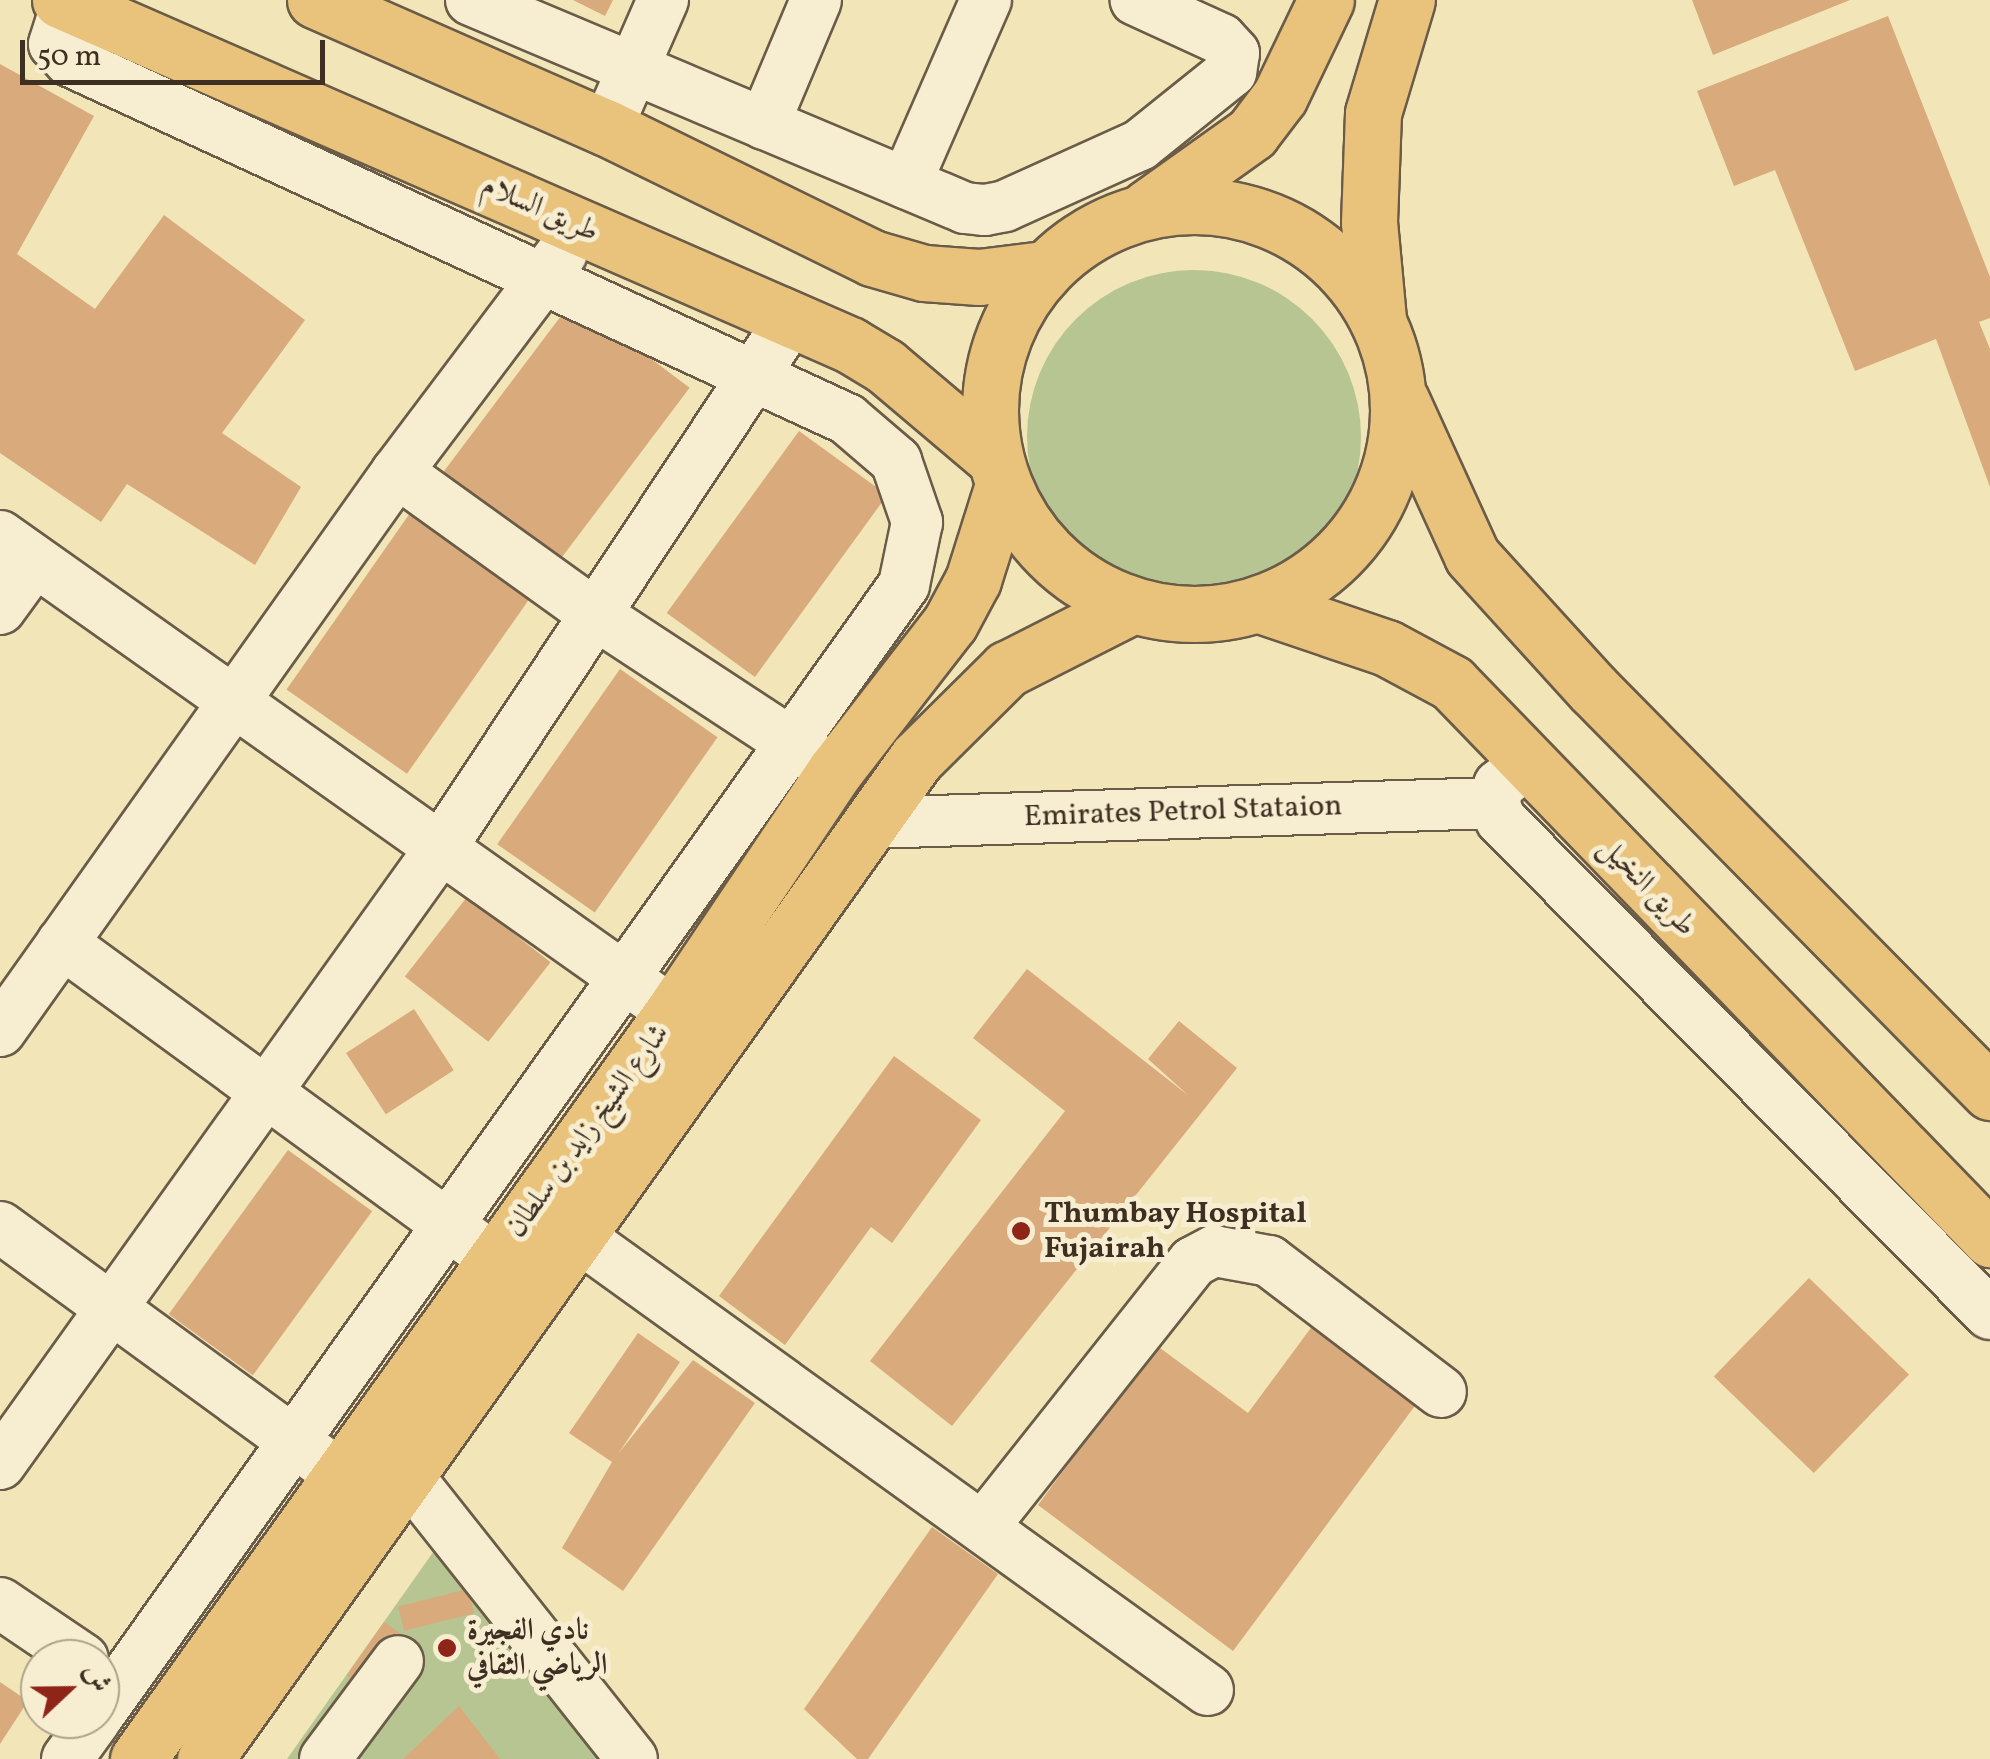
<!DOCTYPE html>
<html>
<head>
<meta charset="utf-8">
<style>
	body { margin:0 }
	#map { position:relative; width:1990px; height:1759px; overflow:hidden; background:#f2e5b8; font-family:Vollkorn,Amiri,serif }
	div>[style] { position:absolute }
	.green>* { inset:0; background:#b7c592 }
	.round { border-radius:50% }
	.building>* { inset:0; background:#d9aa7c; transform-origin:0 0 }
	.roads { filter:drop-shadow(2px 0 #6a5c48) drop-shadow(-2px 0 #6a5c48) drop-shadow(0 2px #6a5c48) drop-shadow(0 -2px #6a5c48) }
	.minor>* { height:50px; margin:-25px; padding:0 25px; transform-origin:25px; border-radius:25px; background:#f7eed1 }
	.major>* { height:55px; margin:-27.5px; padding:0 27.5px; transform-origin:27.5px; border-radius:27.5px; background:#e9c27c }
	.major>.ring { margin:-27.5px; padding:0; box-sizing:content-box; background:none; border:55px solid #e9c27c; border-radius:50% }
	.dots>* { width:28px; height:28px; translate:-50% -50%; box-sizing:border-box; border:5px solid #f7eed1; border-radius:50% }
	span { translate:-50% -50%; white-space:nowrap; text-align:center; line-height:1.15; -webkit-text-stroke:10px #f7eed1; paint-order:stroke }
	.street-label { font-size:30px; color:#3d2f22 }
	.poi-label { font-size:30px; color:#3d2f22; font-weight:700 }
	.left { translate:0 -50%; text-align:left }
	.north { position:absolute; left:20px; top:1639px; width:100px; height:100px; box-sizing:border-box; background:#f7eed1; border:2px solid #ada28b; border-radius:50%; rotate:68deg; font-size:28px; font-weight:700; line-height:40px; text-align:center; color:#3d2f22 }
	.north::after { content:''; display:block; margin:auto; width:35px; height:45px; background:#8f2418; clip-path:polygon(50% 0,100% 100%,50% 72%,0 100%) }
	.scale { position:absolute; left:20px; top:40px; width:305px; height:45px; box-sizing:border-box; border:5px solid #3d2f22; border-top:0; padding-left:12px; font-size:30px; line-height:35px; white-space:nowrap; color:#3d2f22; -webkit-text-stroke:8px #f7eed1; paint-order:stroke }
</style>
</head>
<body>
<div id="map">
	<div class="green">
		<div class="round" style="left:1027px;top:270px;width:334px;height:334px"></div>
		<div style="clip-path:polygon(441px 1541px,617px 1759px,287px 1759px)"></div>
	</div>
	<div class="building">
		<div style="clip-path:polygon(573px 0,613px 0,605px 16px)"></div>
		<div style="clip-path:polygon(1692px 0,1850px 0,1713px 55px)"></div>
		<div style="clip-path:polygon(1888px 16px,1990px 277px,1990px 318px,1979px 322px,1990px 349px,1990px 487px,1936px 339px,1855px 371px,1775px 170px,1734px 186px,1697px 91px)"></div>
		<div style="clip-path:polygon(0 64px,94px 116px,17px 254px,95px 309px,164px 215px,305px 320px,222px 433px,301px 487px,255px 565px,127px 484px,101px 522px,0 453px)"></div>
		<div style="left:573px;top:300px;width:146px;height:221px;rotate:37deg"></div>
		<div style="left:799px;top:431px;width:109px;height:225px;rotate:36deg"></div>
		<div style="left:415px;top:506px;width:147px;height:224px;rotate:35deg"></div>
		<div style="left:620px;top:669px;width:119px;height:214px;rotate:35deg"></div>
		<div style="left:467px;top:897px;width:106px;height:101px;rotate:38deg"></div>
		<div style="clip-path:polygon(1027px 969px,1189px 1096px,1148px 1059px,1179px 1021px,1237px 1068px,952px 1426px,870px 1361px,1065px 1111px,973px 1038px)"></div>
		<div style="left:414px;top:1009px;width:73px;height:81px;rotate:57deg"></div>
		<div style="clip-path:polygon(894px 1056px,981px 1120px,892px 1243px,871px 1227px,785px 1345px,719px 1296px)"></div>
		<div style="left:288px;top:1150px;width:104px;height:203px;rotate:36deg"></div>
		<div style="left:1809px;top:1278px;width:139px;height:137px;rotate:44deg"></div>
		<div style="clip-path:polygon(1316px 1321px,1420px 1399px,1233px 1651px,1038px 1505px,1156px 1345px,1248px 1413px)"></div>
		<div style="clip-path:polygon(638px 1333px,680px 1362px,618px 1454px,693px 1360px,755px 1403px,623px 1591px,562px 1548px,612px 1462px,569px 1433px)"></div>
		<div style="clip-path:polygon(932px 1527px,998px 1574px,868px 1759px,857px 1759px,804px 1709px)"></div>
		<div style="left:468px;top:1589px;width:25px;height:72px;rotate:76deg"></div>
		<div style="left:384px;top:1622px;width:21px;height:65px;rotate:35deg"></div>
		<div style="clip-path:polygon(0 1682px,28px 1701px,0 1744px)"></div>
		<div style="clip-path:polygon(459px 1706px,500px 1759px,403px 1759px)"></div>
	</div>
	<div class="roads">
		<div class="minor">
			<div style="left:471px;top:0;width:536px;rotate:22.83deg"></div>
			<div style="left:965px;top:208px;width:20px;rotate:6deg"></div>
			<div style="left:985px;top:210px;width:20px;rotate:-11deg"></div>
			<div style="left:1005px;top:206px;width:148px;rotate:-24.3deg"></div>
			<div style="left:1140px;top:145px;width:117px;rotate:-38.7deg"></div>
			<div style="left:1231px;top:72px;width:19px;rotate:-81deg"></div>
			<div style="left:1234px;top:53px;width:19px;rotate:-133deg"></div>
			<div style="left:1221px;top:39px;width:94px;rotate:-155.4deg"></div>
			<div style="left:67px;top:3px;width:43px;rotate:107.6deg"></div>
			<div style="left:54px;top:44px;width:23px;rotate:47deg"></div>
			<div style="left:70px;top:61px;width:856px;rotate:24.74deg"></div>
			<div style="left:847px;top:419px;width:65px;rotate:40.6deg"></div>
			<div style="left:896px;top:461px;width:65px;rotate:71deg"></div>
			<div style="left:917px;top:522px;width:64px;rotate:101.7deg"></div>
			<div style="left:904px;top:585px;width:1385px;rotate:125.48deg"></div>
			<div style="left:764px;top:124px;width:134px;rotate:-67.2deg"></div>
			<div style="left:607px;top:128px;width:140px;rotate:-66.4deg"></div>
			<div style="left:906px;top:183px;width:200px;rotate:-66.4deg"></div>
			<div style="left:397px;top:472px;width:240px;rotate:35.7deg"></div>
			<div style="left:592px;top:612px;width:269px;rotate:33.3deg"></div>
			<div style="left:0;top:536px;width:800px;rotate:35.28deg"></div>
			<div style="left:0;top:609px;width:59px;rotate:-53.9deg"></div>
			<div style="left:1530px;top:761px;width:39px;rotate:142deg"></div>
			<div style="left:1499px;top:785px;width:19px;rotate:106deg"></div>
			<div style="left:1494px;top:803px;width:18px;rotate:68deg"></div>
			<div style="left:1501px;top:820px;width:695px;rotate:45.29deg"></div>
			<div style="left:872px;top:823px;width:622px;rotate:-1.84deg"></div>
			<div style="left:62px;top:943px;width:510px;rotate:36.15deg"></div>
			<div style="left:0;top:1031px;width:686px;rotate:-54.62deg"></div>
			<div style="left:397px;top:472px;width:274px;rotate:-53deg"></div>
			<div style="left:0;top:1227px;width:397px;rotate:36.1deg"></div>
			<div style="left:579px;top:1237px;width:775px;rotate:35.76deg"></div>
			<div style="left:0;top:1464px;width:756px;rotate:-54.42deg"></div>
			<div style="left:440px;top:849px;width:636px;rotate:-56.48deg"></div>
			<div style="left:407px;top:1475px;width:362px;rotate:51.6deg"></div>
			<div style="left:983px;top:1527px;width:338px;rotate:-51.6deg"></div>
			<div style="left:1193px;top:1262px;width:24px;rotate:-28deg"></div>
			<div style="left:1214px;top:1251px;width:56px;rotate:10.3deg"></div>
			<div style="left:1269px;top:1261px;width:216px;rotate:37.3deg"></div>
			<div style="left:0;top:1603px;width:100px;rotate:34deg"></div>
			<div style="left:67px;top:1759px;width:49px;rotate:-54.1deg"></div>
			<div style="left:325px;top:1759px;width:122px;rotate:-53.3deg"></div>
		</div>
		<div class="major">
			<div style="left:60px;top:0;width:862px;rotate:23.59deg"></div>
			<div style="left:850px;top:345px;width:41px;rotate:31deg"></div>
			<div style="left:885px;top:366px;width:144px;rotate:40.2deg"></div>
			<div style="left:315px;top:0;width:319px;rotate:23.7deg"></div>
			<div style="left:607px;top:128px;width:295px;rotate:26.1deg"></div>
			<div style="left:872px;top:258px;width:54px;rotate:16.1deg"></div>
			<div style="left:924px;top:273px;width:55px;rotate:4.2deg"></div>
			<div style="left:979px;top:277px;width:65px;rotate:-7deg"></div>
			<div class="ring" style="left:990px;top:206px;width:353px;height:353px"></div>
			<div style="left:1147px;top:208px;width:129px;rotate:-35.5deg"></div>
			<div style="left:1252px;top:133px;width:46px;rotate:-52.9deg"></div>
			<div style="left:1280px;top:96px;width:106px;rotate:-64.4deg"></div>
			<div style="left:1378px;top:319px;width:97px;rotate:-95.3deg"></div>
			<div style="left:1369px;top:222px;width:109px;rotate:-87.9deg"></div>
			<div style="left:1373px;top:113px;width:118px;rotate:-73.3deg"></div>
			<div style="left:1401px;top:400px;width:171px;rotate:65.5deg"></div>
			<div style="left:1472px;top:556px;width:180px;rotate:47.7deg"></div>
			<div style="left:1593px;top:689px;width:566px;rotate:45.43deg"></div>
			<div style="left:1260px;top:605px;width:134px;rotate:18.7deg"></div>
			<div style="left:1387px;top:648px;width:74px;rotate:28.3deg"></div>
			<div style="left:1452px;top:683px;width:774px;rotate:45.94deg"></div>
			<div style="left:138px;top:1759px;width:919px;rotate:-54.39deg"></div>
			<div style="left:673px;top:1012px;width:290px;rotate:-56.1deg"></div>
			<div style="left:835px;top:771px;width:187px;rotate:-52.2deg"></div>
			<div style="left:950px;top:623px;width:49px;rotate:-61.9deg"></div>
			<div style="left:973px;top:580px;width:100px;rotate:-72.5deg"></div>
			<div style="left:205px;top:1759px;width:1228px;rotate:-54.58deg"></div>
			<div style="left:917px;top:758px;width:127px;rotate:-44.7deg"></div>
			<div style="left:1007px;top:669px;width:139px;rotate:-26.9deg"></div>
		</div>
	</div>
	<div class="dots">
		<div style="left:1021px;top:1231px;background:#8f2418"></div>
		<div style="left:447px;top:1648px;background:#8f2418"></div>
	</div>
	<div class="street-label">
		<span style="left:540px;top:209px;rotate:24deg">طريق السلام</span>
		<span style="left:1183px;top:812px;rotate:-2deg">Emirates Petrol Stataion</span>
		<span style="left:1647px;top:887px;rotate:46deg">طريق النخيل</span>
		<span style="left:588px;top:1131px;rotate:-54deg">شارع الشيخ زايد بن سلطان</span>
	</div>
	<div class="poi-label">
		<span class="left" style="left:1044px;top:1231px">Thumbay Hospital<br>Fujairah</span>
		<span class="left" style="left:467px;top:1648px">نادي الفجيرة<br>الرياضي الثقافي</span>
	</div>
	<div class="north">ش</div>
	<div class="scale">50 m</div>
</div>
</body>
</html>
